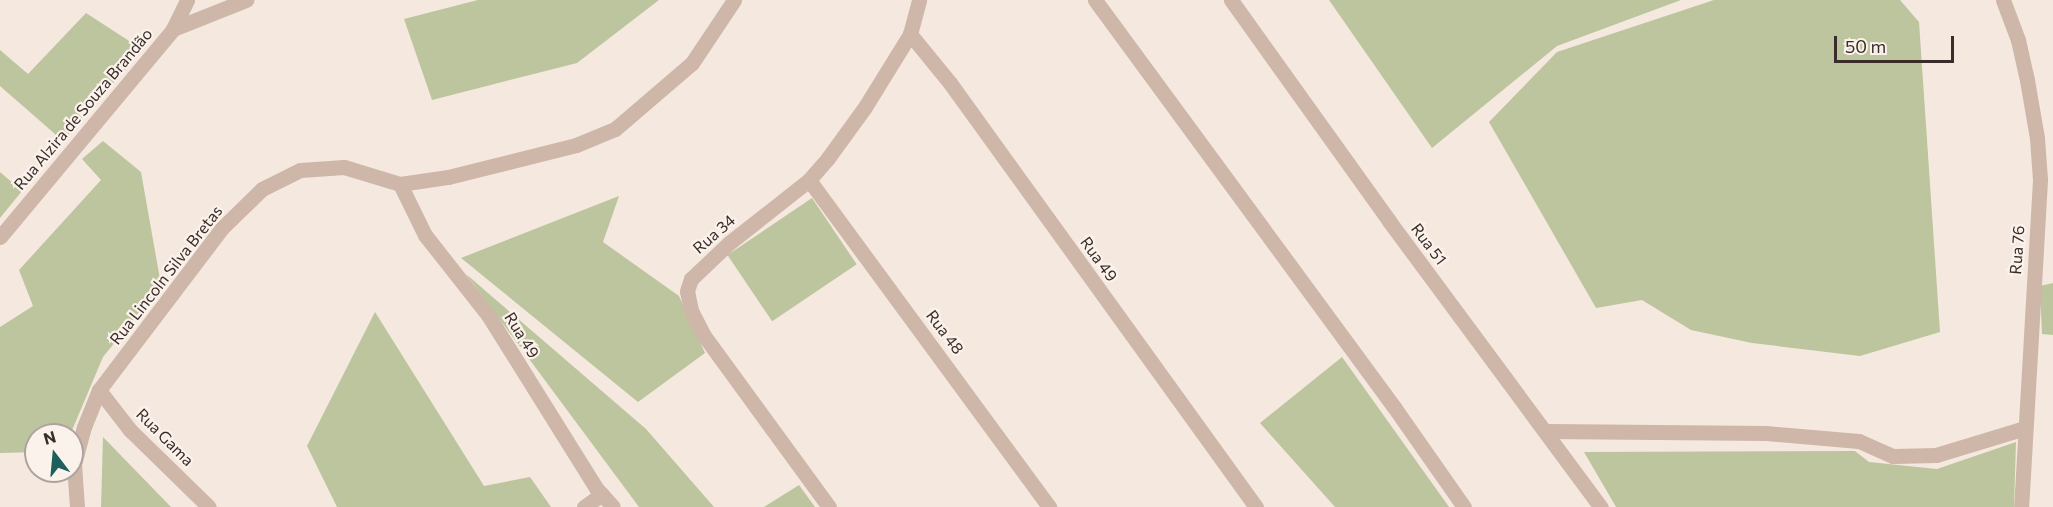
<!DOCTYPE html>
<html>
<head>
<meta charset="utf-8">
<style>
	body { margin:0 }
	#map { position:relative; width:2053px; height:507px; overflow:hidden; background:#f4e8df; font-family:Commissioner,sans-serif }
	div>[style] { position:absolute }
	.green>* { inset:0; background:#bcc59d; transform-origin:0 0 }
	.minor>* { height:15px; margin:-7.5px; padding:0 7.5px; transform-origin:7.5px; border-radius:7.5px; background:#ceb6a9 }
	span { translate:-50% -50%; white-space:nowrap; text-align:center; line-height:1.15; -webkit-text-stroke:4.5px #fbf2ec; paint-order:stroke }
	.street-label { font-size:16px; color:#3a2d29 }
	.north { position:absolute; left:24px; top:423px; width:60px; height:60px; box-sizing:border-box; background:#fbf2ec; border:2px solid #aea39e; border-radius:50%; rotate:344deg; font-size:16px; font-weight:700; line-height:24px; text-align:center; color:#3a2d29 }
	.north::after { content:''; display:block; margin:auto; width:21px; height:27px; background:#1c5f5c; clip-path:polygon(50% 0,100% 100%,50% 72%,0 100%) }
	.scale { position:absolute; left:1834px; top:36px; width:120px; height:27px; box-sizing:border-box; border:3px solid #3a2d29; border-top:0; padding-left:8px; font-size:18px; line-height:21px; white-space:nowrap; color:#3a2d29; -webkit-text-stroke:4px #fbf2ec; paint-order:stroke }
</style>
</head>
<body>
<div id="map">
	<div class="green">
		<div style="clip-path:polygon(478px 0,659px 0,577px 63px,432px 100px,404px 19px)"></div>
		<div style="clip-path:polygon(1329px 0,1681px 0,1557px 46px,1432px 148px)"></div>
		<div style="clip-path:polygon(1714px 0,1900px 0,1919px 22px,1940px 332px,1860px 356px,1752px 343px,1691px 330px,1642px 300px,1596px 308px,1489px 122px,1557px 52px)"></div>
		<div style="clip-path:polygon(86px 13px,143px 50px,63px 141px,0 86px,0 50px,28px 74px)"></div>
		<div style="clip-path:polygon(103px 141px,141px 172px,161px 285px,103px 357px,70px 435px,36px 435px,36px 452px,0 453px,0 327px,33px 306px,19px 270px,101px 180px,82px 159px)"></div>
		<div style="clip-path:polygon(0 172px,22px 191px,0 218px)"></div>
		<div style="clip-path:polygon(619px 196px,603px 242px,679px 296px,705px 353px,638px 402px,461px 258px)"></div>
		<div style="left:812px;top:198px;width:80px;height:102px;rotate:56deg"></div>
		<div style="clip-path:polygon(466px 274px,646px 429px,714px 507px,639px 507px)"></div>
		<div style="clip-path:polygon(2053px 283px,2053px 335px,2042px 334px,2040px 286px)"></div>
		<div style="clip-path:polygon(375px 312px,484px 486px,530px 477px,551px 507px,337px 507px,307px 446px)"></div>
		<div style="clip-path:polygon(1342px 357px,1449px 507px,1335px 507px,1260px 423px)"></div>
		<div style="clip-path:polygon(103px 437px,171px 507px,101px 507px)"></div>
		<div style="clip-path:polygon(2016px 442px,2014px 507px,1616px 507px,1584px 452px,1855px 451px,1869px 462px,1937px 469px)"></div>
		<div style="clip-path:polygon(799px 485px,815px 507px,764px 507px)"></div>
	</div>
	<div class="minor">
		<div style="left:1095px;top:0;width:505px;rotate:53.7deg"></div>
		<div style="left:1394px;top:407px;width:122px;rotate:55deg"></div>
		<div style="left:1231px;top:0;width:272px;rotate:54.4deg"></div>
		<div style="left:1389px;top:221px;width:356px;rotate:53.5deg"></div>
		<div style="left:2003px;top:0;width:43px;rotate:69.4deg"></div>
		<div style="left:2018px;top:40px;width:41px;rotate:77.3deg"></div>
		<div style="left:2027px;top:80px;width:59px;rotate:80.2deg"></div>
		<div style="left:2037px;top:138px;width:42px;rotate:85.9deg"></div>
		<div style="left:2040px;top:180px;width:328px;rotate:93.3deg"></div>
		<div style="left:173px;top:29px;width:79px;rotate:-21.7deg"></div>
		<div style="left:910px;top:34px;width:63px;rotate:50.8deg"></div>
		<div style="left:950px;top:83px;width:523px;rotate:54.18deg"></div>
		<div style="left:809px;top:180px;width:406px;rotate:53.7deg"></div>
		<div style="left:400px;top:184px;width:57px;rotate:63.9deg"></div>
		<div style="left:425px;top:235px;width:102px;rotate:51.8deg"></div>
		<div style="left:488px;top:315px;width:204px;rotate:58deg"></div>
		<div style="left:596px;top:488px;width:25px;rotate:48deg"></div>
		<div style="left:0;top:237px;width:271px;rotate:-50.2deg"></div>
		<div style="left:173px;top:29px;width:32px;rotate:-64deg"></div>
		<div style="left:99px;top:390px;width:51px;rotate:52.2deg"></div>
		<div style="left:130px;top:430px;width:110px;rotate:44.3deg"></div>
		<div style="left:1546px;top:431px;width:220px;rotate:0.5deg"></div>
		<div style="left:1766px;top:433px;width:93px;rotate:4.9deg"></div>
		<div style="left:1859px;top:441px;width:37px;rotate:24deg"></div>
		<div style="left:1893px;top:456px;width:43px;rotate:-1.3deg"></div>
		<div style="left:1936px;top:455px;width:93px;rotate:-16.9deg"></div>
		<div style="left:77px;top:507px;width:43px;rotate:-94deg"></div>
		<div style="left:74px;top:464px;width:38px;rotate:-75deg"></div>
		<div style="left:84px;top:427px;width:40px;rotate:-68deg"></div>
		<div style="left:99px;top:390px;width:203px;rotate:-52.8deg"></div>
		<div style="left:222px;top:228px;width:56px;rotate:-44.3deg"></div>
		<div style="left:262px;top:189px;width:42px;rotate:-26.6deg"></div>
		<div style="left:300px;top:170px;width:44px;rotate:-3.9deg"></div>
		<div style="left:344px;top:167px;width:59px;rotate:16.9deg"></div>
		<div style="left:400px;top:184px;width:49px;rotate:-8.3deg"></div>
		<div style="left:448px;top:177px;width:132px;rotate:-14deg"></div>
		<div style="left:576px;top:145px;width:42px;rotate:-22.3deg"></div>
		<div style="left:615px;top:129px;width:101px;rotate:-40.6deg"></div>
		<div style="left:692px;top:63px;width:76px;rotate:-56.3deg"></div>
		<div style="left:584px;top:507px;width:22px;rotate:-36deg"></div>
		<div style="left:829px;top:507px;width:214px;rotate:-126.1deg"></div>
		<div style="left:703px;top:334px;width:27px;rotate:-117deg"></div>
		<div style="left:691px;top:310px;width:19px;rotate:-102deg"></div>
		<div style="left:687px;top:291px;width:13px;rotate:-72deg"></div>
		<div style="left:691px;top:279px;width:52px;rotate:-43.5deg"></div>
		<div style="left:729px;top:243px;width:102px;rotate:-38.2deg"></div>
		<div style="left:809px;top:180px;width:29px;rotate:-49deg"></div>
		<div style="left:828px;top:158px;width:63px;rotate:-54deg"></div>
		<div style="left:865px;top:107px;width:86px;rotate:-58.3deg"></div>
		<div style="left:910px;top:34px;width:35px;rotate:-75deg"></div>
	</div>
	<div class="street-label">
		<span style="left:83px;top:109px;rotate:-50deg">Rua Alzira de Souza Brandão</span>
		<span style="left:714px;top:234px;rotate:-41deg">Rua 34</span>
		<span style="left:1429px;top:244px;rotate:53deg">Rua 51</span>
		<span style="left:2017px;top:250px;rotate:-86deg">Rua 76</span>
		<span style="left:1099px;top:259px;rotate:54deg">Rua 49</span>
		<span style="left:166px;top:275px;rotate:-52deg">Rua Lincoln Silva Bretas</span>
		<span style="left:945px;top:332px;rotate:53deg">Rua 48</span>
		<span style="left:522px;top:335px;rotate:58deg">Rua 49</span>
		<span style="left:165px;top:437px;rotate:45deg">Rua Gama</span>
	</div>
	<div class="north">N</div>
	<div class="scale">50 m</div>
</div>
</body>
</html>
